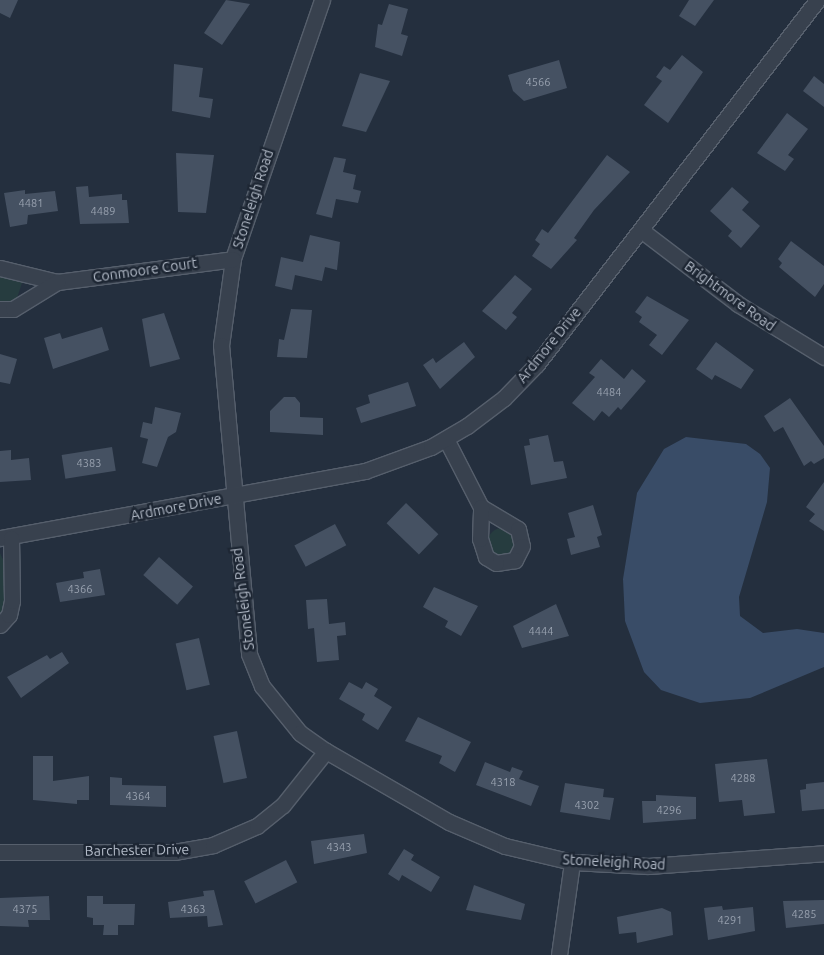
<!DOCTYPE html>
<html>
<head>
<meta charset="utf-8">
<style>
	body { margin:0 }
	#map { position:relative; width:824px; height:955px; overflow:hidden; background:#242f3e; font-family:Ubuntu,sans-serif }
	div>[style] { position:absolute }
	.green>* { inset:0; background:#263c3f }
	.round { border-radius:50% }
	.water>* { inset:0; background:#394c67 }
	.building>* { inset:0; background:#455162; transform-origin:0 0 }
	.roads { filter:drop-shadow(1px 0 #565f6c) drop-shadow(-1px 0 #565f6c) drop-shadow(0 1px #565f6c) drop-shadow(0 -1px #565f6c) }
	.street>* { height:15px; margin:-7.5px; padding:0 7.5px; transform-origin:7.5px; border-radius:7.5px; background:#38414e }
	span { translate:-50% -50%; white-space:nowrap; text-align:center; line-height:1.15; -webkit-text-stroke:5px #1d2633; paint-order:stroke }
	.number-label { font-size:11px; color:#98a1af }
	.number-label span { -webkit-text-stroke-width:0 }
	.street-label { font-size:14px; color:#b4bcc9 }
</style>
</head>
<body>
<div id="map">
	<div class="green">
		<div style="clip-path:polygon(4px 274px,22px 283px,16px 301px,0 302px,0 276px)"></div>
		<div class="round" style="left:488px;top:528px;width:28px;height:28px"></div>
		<div style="clip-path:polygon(0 553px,5px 564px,5px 607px,0 617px)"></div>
	</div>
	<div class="water">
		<div style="clip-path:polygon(686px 437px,746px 444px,760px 454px,770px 468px,767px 502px,739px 597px,740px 616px,763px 633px,797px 629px,824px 633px,824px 667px,750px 698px,700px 703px,661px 690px,644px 672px,625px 621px,623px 579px,637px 493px,664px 449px)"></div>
	</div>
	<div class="building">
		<div style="clip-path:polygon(0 0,18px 0,10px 18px,0 13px)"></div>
		<div style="clip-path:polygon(226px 0,250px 4px,222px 45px,204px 33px)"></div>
		<div style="clip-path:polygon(689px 0,714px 0,695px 26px,679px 16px)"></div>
		<div style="clip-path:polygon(389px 4px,408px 9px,401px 34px,408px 36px,402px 56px,375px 47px,378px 24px,382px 25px)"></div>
		<div style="clip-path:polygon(682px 55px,703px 72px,668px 123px,644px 105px,662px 81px,656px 77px,664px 66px,670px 70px)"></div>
		<div style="clip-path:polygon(559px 60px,567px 88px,524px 101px,513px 91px,508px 75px)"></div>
		<div style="clip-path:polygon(174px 64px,203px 68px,199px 97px,213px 99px,210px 118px,172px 111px)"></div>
		<div style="clip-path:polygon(360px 73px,390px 81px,366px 132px,342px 126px)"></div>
		<div style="clip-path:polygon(814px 76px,824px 84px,824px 107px,803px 91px)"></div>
		<div style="clip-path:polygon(787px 113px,808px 129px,788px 155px,794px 159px,785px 171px,757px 153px)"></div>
		<div style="clip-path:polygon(176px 153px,214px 155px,206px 213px,178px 212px)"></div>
		<div style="clip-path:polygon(607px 155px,630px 172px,594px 210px,574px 238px,577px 240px,551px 269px,532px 256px,540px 244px,535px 240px,542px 229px,548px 233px)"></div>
		<div style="clip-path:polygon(334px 157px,346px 159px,343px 172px,356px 175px,353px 189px,361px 191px,358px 203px,336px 199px,332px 218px,316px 214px)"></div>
		<div style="clip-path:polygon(88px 186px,89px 197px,122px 194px,122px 200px,127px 200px,129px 223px,80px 224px,76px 187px)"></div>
		<div style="clip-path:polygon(732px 187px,749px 202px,742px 210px,760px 226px,741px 248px,728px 236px,732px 231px,710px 211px)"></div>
		<div style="clip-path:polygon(25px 190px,25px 194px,55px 191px,58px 211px,28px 215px,27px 224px,10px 227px,4px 193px)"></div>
		<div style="clip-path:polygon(310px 235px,340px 242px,337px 270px,325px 267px,322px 281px,295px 275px,292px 290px,275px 286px,281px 257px,303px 262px)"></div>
		<div style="clip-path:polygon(791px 241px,824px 266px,824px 284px,815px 297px,779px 267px,782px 263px,778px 259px)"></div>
		<div style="clip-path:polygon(515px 275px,532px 289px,512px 313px,517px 317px,506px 330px,482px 311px)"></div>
		<div style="clip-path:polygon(647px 296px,689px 320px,662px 355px,649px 345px,657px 335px,639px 322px,642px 317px,635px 312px)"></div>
		<div style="clip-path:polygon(291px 309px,312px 310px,307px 358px,277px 357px,279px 339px,284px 340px)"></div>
		<div style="clip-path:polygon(164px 313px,180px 359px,150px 367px,142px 319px)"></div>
		<div style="clip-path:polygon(102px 327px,109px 350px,53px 369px,44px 338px,60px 333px,62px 339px)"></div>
		<div style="clip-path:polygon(464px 342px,475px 357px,440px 389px,423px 365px,433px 358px,436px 363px)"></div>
		<div style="clip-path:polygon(716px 342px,754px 370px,741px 389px,715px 375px,712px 380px,696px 369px)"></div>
		<div style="clip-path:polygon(0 354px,17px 359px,10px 384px,0 382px)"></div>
		<div style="clip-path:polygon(601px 359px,624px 379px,632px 369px,646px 381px,621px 410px,618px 407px,609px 417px,602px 411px,594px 421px,572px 403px,595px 377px,589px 373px)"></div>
		<div style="clip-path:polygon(408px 382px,416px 406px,361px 423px,356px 408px,370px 403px,368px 395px)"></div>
		<div style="clip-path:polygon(284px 397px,295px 397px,300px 403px,300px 417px,323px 418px,323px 435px,270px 432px,270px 411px)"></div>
		<div style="clip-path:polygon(790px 398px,824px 446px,824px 458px,814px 464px,811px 461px,804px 466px,783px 427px,774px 432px,764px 416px)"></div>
		<div style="clip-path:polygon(155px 407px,181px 413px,176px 432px,168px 437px,157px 467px,142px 463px,148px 439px,140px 437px,143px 422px,152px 424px)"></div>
		<div style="clip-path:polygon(548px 435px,554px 462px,563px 461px,567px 478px,531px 485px,524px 446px,530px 445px,529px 439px)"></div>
		<div style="left:112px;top:447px;width:24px;height:51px;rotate:81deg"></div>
		<div style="clip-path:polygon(11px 450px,11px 460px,29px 458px,31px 480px,0 482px,0 451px)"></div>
		<div style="clip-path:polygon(824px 482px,824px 531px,809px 521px,815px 514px,806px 507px)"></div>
		<div style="left:406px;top:503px;width:45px;height:28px;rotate:44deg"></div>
		<div style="clip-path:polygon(593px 505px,602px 535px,597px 537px,600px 547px,571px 555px,567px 539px,575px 537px,568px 513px)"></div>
		<div style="left:335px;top:524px;width:24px;height:46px;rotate:62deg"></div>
		<div style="left:159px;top:557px;width:45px;height:24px;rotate:41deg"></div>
		<div style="clip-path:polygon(100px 569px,105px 595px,60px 602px,56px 583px,84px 578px,83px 572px)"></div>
		<div style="clip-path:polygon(434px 587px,478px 606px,461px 636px,445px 627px,448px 621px,423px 607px)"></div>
		<div style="clip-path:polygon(327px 599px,329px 624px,345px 622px,346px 635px,337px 636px,339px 660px,317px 662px,314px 628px,308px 629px,306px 600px)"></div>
		<div style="clip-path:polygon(556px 604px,569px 636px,522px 648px,513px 626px)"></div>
		<div style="left:199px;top:638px;width:48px;height:24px;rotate:77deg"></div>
		<div style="clip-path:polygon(62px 652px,69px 663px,21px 698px,7px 677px,47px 655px,50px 659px)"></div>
		<div style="clip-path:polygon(349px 682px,362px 689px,366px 682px,378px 689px,374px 696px,392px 707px,378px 730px,362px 720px,365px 714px,339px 699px)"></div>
		<div style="clip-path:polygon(418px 717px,471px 742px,455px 772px,439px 763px,442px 756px,405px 741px)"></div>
		<div style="left:237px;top:731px;width:48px;height:24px;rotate:78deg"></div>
		<div style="clip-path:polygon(33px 756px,53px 756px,53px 781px,89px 776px,89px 800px,77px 800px,77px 804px,33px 800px)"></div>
		<div style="clip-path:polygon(767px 759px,775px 813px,744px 816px,742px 800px,719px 802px,715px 764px)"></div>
		<div style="clip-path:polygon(485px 762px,510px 772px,512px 767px,523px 771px,519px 779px,539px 786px,531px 806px,476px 785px)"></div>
		<div style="clip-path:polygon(110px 777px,122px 778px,122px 785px,166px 786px,166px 807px,110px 805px)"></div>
		<div style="clip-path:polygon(824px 782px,824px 809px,802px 811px,800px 790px,806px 789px,806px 784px)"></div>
		<div style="clip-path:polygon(565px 783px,604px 789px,603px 797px,614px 798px,610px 820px,560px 812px)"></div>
		<div style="clip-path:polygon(656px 795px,696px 797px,696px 819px,643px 823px,642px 801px,656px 801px)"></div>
		<div style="clip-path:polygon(364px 834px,367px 853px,314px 864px,311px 841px)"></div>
		<div style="clip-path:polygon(404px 849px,414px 855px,411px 860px,440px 877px,431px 892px,402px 875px,399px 881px,388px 874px)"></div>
		<div style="left:286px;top:860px;width:25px;height:47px;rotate:63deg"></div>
		<div style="clip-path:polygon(474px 885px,525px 904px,521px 920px,466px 910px)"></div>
		<div style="clip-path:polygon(214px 890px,223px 925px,208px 927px,207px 916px,170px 918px,168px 902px,204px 896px,203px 891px)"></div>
		<div style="clip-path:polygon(49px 896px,50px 920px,28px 920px,29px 927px,0 926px,0 898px)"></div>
		<div style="clip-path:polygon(87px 896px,103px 896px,103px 904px,135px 904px,134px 925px,118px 925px,118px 935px,103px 935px,104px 925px,93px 925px,93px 918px,87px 917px)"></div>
		<div style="clip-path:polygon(824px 900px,824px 924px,786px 928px,783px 901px)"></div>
		<div style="clip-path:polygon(722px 906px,723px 910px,753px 907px,755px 931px,708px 940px,704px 908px)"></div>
		<div style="clip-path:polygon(662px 908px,671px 912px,673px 935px,637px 943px,636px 932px,619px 934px,617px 917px)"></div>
	</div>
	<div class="roads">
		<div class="street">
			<div style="left:322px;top:0;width:274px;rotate:109deg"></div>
			<div style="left:233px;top:259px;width:87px;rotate:97.9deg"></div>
			<div style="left:221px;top:345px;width:310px;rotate:84.8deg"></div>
			<div style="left:249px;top:654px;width:35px;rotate:68deg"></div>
			<div style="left:262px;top:686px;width:60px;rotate:51deg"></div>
			<div style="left:300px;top:733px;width:32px;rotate:35deg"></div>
			<div style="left:326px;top:751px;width:142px;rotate:30deg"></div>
			<div style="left:449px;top:822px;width:61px;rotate:23.2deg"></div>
			<div style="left:505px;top:846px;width:69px;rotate:13.4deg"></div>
			<div style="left:572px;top:862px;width:77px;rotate:3deg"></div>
			<div style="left:649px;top:866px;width:175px;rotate:-4.2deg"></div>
			<div style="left:641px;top:230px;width:122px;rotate:37.3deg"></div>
			<div style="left:738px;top:304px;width:101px;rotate:31.6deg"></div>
			<div style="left:0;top:268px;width:59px;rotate:13.8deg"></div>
			<div style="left:57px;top:282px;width:177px;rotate:-7.4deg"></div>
			<div style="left:0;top:309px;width:13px"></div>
			<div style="left:13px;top:309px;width:52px;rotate:-31.5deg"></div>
			<div style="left:446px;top:439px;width:76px;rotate:62.8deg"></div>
			<div style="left:481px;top:507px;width:43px;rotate:30.7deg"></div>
			<div style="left:518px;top:529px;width:17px;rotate:77deg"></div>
			<div style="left:522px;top:546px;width:16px;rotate:117deg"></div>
			<div style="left:515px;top:560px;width:19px;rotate:171deg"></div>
			<div style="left:496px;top:563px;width:12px;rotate:-149deg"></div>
			<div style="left:486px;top:557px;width:19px;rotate:-108deg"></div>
			<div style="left:480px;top:539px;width:32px;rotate:-88deg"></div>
			<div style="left:0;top:538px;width:371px;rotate:-10.4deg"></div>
			<div style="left:365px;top:471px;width:70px;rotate:-20deg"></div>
			<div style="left:431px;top:447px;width:42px;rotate:-30.3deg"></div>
			<div style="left:467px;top:426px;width:46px;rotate:-37.1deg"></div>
			<div style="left:504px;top:398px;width:47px;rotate:-45.9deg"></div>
			<div style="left:537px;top:364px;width:459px;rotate:-52.4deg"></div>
			<div style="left:0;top:625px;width:13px;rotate:-48deg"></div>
			<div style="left:9px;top:615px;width:14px;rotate:-78deg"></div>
			<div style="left:12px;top:601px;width:63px;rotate:-90.9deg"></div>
			<div style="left:0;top:852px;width:174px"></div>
			<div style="left:174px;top:852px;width:40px;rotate:-10deg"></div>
			<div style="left:213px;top:845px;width:48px;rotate:-23.4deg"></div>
			<div style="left:257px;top:826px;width:33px;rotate:-39deg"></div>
			<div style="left:283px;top:805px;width:69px;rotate:-51.5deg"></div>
			<div style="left:559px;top:955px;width:94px;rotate:-82deg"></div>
		</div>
	</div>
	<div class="number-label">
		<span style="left:538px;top:82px">4566</span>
		<span style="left:31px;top:203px">4481</span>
		<span style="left:103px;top:211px">4489</span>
		<span style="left:609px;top:392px">4484</span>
		<span style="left:89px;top:463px">4383</span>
		<span style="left:80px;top:589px">4366</span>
		<span style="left:541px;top:631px">4444</span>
		<span style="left:743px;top:778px">4288</span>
		<span style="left:503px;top:782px">4318</span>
		<span style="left:138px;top:796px">4364</span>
		<span style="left:587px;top:805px">4302</span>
		<span style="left:669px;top:810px">4296</span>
		<span style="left:339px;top:847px">4343</span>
		<span style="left:25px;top:909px">4375</span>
		<span style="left:193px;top:909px">4363</span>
		<span style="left:804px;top:914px">4285</span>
		<span style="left:730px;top:920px">4291</span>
	</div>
	<div class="street-label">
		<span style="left:253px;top:199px;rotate:-72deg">Stoneleigh Road</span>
		<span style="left:145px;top:270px;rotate:-8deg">Conmoore Court</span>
		<span style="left:730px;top:296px;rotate:36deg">Brightmore Road</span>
		<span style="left:549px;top:345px;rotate:-51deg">Ardmore Drive</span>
		<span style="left:176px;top:507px;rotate:-11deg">Ardmore Drive</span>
		<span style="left:243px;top:599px;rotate:-97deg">Stoneleigh Road</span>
		<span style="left:137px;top:850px;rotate:-1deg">Barchester Drive</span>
		<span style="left:614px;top:862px;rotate:3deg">Stoneleigh Road</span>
	</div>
</div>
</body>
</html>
